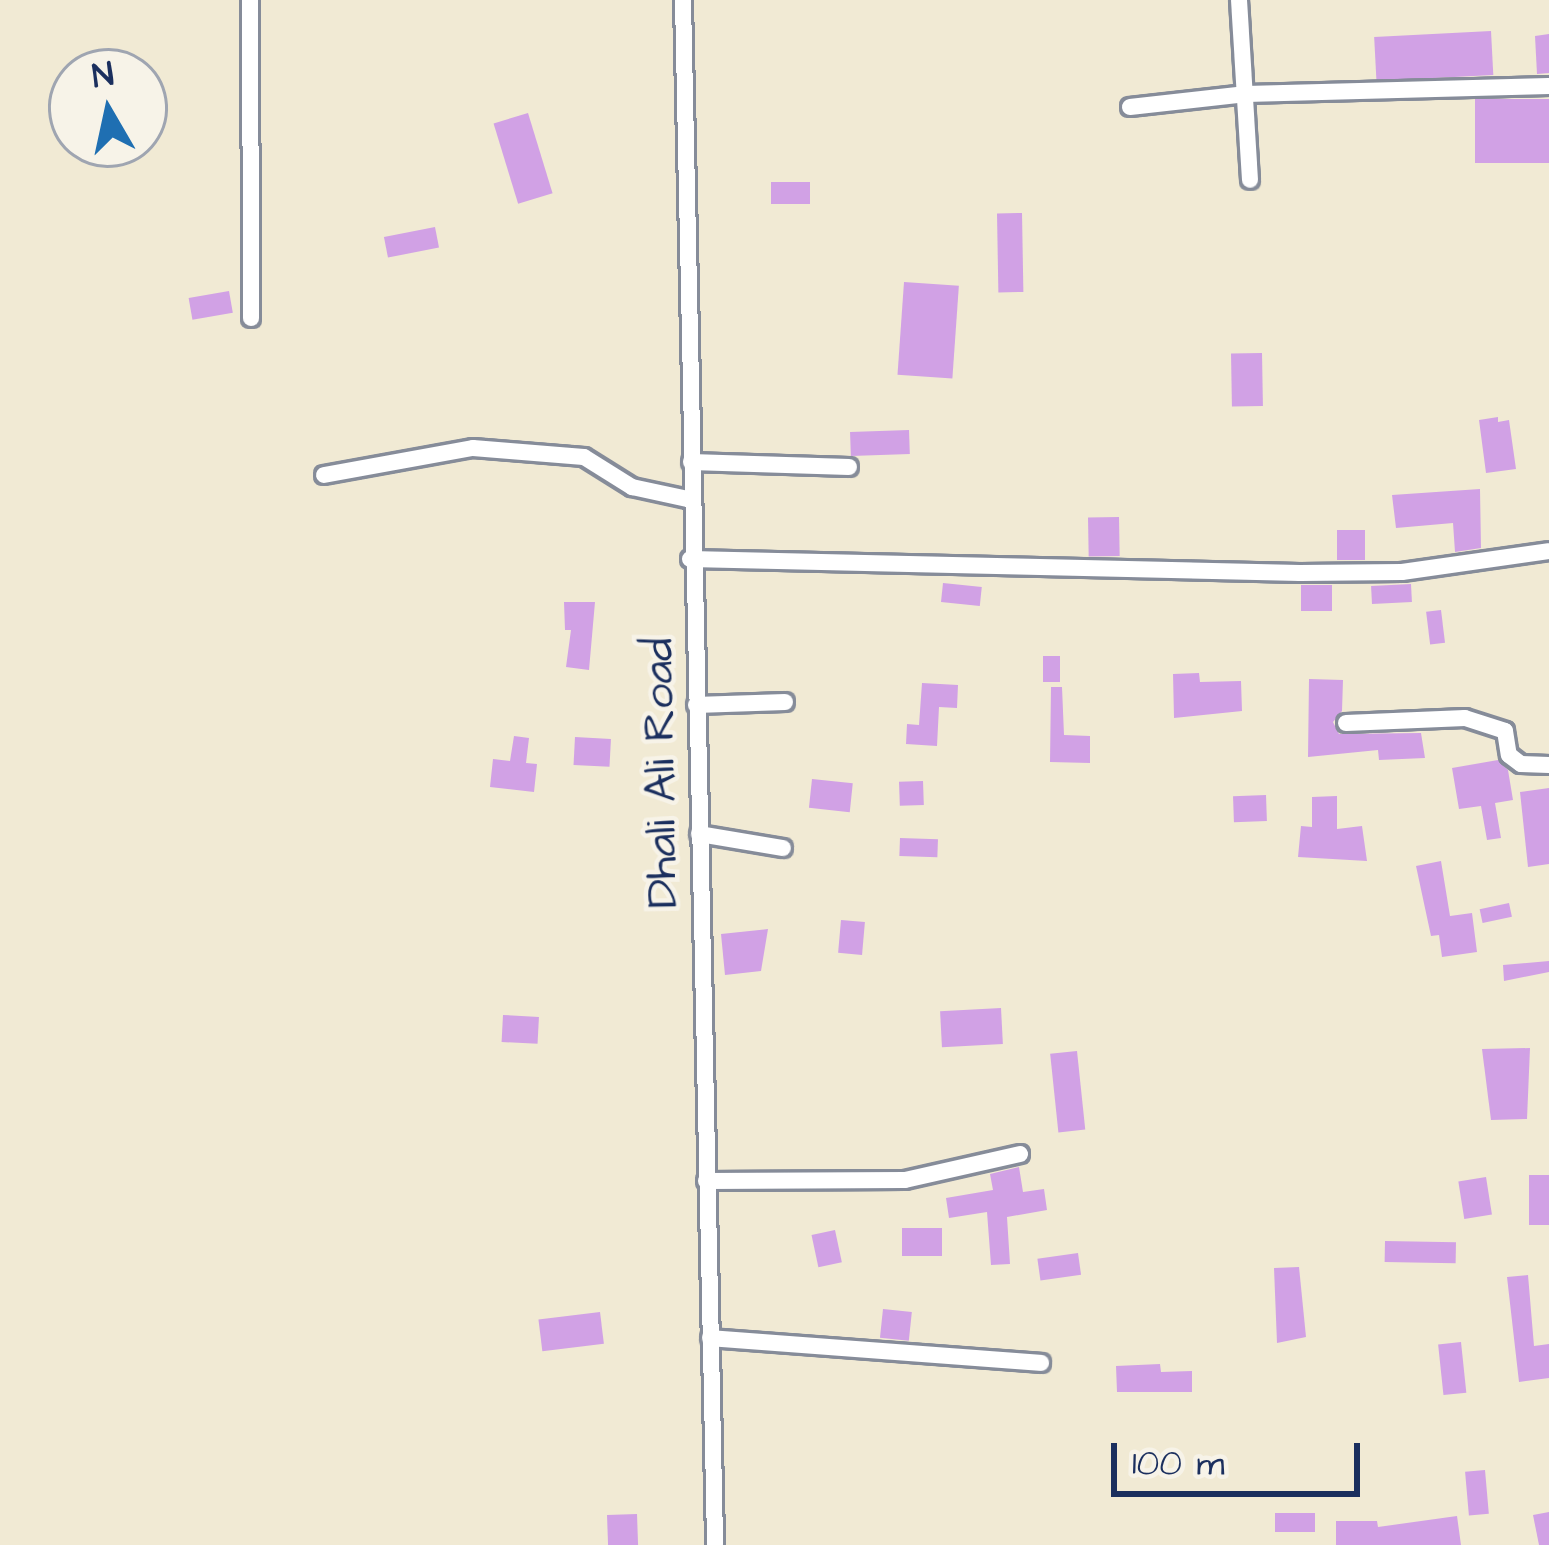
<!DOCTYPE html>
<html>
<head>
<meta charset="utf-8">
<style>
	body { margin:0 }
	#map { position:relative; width:1549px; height:1545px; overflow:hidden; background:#f1ead4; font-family:"Architects Daughter",sans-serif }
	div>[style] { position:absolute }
	.building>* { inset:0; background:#d1a1e5; transform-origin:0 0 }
	.roads { filter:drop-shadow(3px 0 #868c99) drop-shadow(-3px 0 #868c99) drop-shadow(0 3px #868c99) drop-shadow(0 -3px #868c99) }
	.minor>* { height:16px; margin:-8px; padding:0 8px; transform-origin:8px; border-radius:8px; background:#fff }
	span { translate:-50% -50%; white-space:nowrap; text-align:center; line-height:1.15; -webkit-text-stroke:9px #f7f3e8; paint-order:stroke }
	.street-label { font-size:45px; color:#1b2f5e }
	.north { position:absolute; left:48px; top:48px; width:120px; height:120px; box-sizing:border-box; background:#f7f3e8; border:3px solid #9fa5b1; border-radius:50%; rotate:351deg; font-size:33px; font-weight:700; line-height:48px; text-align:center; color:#1b2f5e }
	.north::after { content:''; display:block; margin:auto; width:42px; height:54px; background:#1f6fb2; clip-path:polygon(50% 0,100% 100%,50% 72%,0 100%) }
	.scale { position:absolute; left:1111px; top:1443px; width:249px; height:54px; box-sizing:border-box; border:6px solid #1b2f5e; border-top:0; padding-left:15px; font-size:36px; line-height:42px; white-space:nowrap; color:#1b2f5e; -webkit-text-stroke:9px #f7f3e8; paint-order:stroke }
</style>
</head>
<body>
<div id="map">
	<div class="building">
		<div style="left:1491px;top:31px;width:44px;height:117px;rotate:87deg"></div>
		<div style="clip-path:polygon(1549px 34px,1549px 73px,1537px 74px,1535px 36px)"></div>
		<div style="left:1549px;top:99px;width:64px;height:74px;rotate:90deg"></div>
		<div style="left:528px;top:113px;width:84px;height:36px;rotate:73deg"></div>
		<div style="left:810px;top:182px;width:22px;height:39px;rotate:90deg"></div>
		<div style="left:1022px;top:213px;width:79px;height:25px;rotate:89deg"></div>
		<div style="left:435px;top:227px;width:21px;height:52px;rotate:79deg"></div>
		<div style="left:904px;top:282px;width:55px;height:93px;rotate:4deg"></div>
		<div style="left:229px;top:291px;width:22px;height:41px;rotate:80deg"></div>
		<div style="left:1262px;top:353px;width:53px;height:31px;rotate:89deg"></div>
		<div style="clip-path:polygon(1498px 417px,1498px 422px,1509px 420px,1516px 469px,1486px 473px,1479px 420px)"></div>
		<div style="left:909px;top:430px;width:24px;height:59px;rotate:88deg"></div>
		<div style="clip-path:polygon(1480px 489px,1481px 548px,1455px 552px,1453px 523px,1396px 528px,1392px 495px)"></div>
		<div style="left:1119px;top:517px;width:39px;height:31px;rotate:89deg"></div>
		<div style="left:1365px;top:530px;width:30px;height:28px;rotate:90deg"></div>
		<div style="left:943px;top:583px;width:39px;height:19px;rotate:6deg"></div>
		<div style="left:1411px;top:584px;width:18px;height:40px;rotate:87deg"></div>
		<div style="left:1332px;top:585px;width:26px;height:31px;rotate:90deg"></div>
		<div style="clip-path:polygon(564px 602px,595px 602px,589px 670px,566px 667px,571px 630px,565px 630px)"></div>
		<div style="left:1441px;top:610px;width:33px;height:15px;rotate:83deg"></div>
		<div style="left:1043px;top:656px;width:17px;height:26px"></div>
		<div style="clip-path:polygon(1199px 673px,1200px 682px,1241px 681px,1242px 711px,1174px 718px,1173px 674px)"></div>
		<div style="clip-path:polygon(1309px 679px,1343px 680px,1342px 711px,1333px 722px,1339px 734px,1421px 733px,1425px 758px,1379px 760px,1378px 750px,1308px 757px)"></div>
		<div style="clip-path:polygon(922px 683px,958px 685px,957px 708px,939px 707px,937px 746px,906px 744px,907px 724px,919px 725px)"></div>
		<div style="clip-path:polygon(1051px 687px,1062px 687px,1064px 735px,1090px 736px,1090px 763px,1050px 762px)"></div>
		<div style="clip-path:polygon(514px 736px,529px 738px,526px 763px,537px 764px,534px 792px,490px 787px,493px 759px,510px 761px)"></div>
		<div style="left:575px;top:737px;width:36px;height:28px;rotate:3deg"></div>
		<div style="clip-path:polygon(1498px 760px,1508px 770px,1513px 800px,1495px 803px,1501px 838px,1487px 840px,1481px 806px,1459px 809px,1452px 768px)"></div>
		<div style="left:812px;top:779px;width:41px;height:29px;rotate:6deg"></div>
		<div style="left:923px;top:781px;width:24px;height:24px;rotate:88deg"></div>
		<div style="clip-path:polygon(1549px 788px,1549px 864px,1528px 867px,1520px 792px)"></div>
		<div style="left:1266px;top:795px;width:26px;height:33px;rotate:88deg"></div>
		<div style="clip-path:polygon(1337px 796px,1337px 829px,1362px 826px,1367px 861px,1298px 857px,1301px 826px,1312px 827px,1312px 797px)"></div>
		<div style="left:900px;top:838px;width:38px;height:18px;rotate:2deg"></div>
		<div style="clip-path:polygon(1441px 861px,1450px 916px,1472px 913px,1477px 952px,1442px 957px,1439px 935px,1431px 936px,1416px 866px)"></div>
		<div style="left:1509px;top:903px;width:14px;height:30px;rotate:78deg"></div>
		<div style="left:841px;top:920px;width:24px;height:33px;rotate:5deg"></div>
		<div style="clip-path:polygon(768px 929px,761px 971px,725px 975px,721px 934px)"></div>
		<div style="clip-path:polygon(1549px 961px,1549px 972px,1504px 981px,1503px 965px)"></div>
		<div style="left:1001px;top:1008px;width:36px;height:61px;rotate:87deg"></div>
		<div style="left:503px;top:1015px;width:36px;height:27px;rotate:3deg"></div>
		<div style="clip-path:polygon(1530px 1048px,1527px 1119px,1491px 1120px,1482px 1049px)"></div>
		<div style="left:1077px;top:1051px;width:79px;height:27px;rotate:84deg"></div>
		<div style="clip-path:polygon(1019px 1167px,1023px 1192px,1044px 1189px,1047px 1210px,1007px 1217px,1010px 1264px,991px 1265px,987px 1212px,949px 1218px,946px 1198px,993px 1190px,990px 1174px)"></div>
		<div style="left:1529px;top:1175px;width:20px;height:50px"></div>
		<div style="left:1486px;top:1177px;width:38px;height:28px;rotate:81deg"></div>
		<div style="left:902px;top:1228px;width:40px;height:28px"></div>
		<div style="left:835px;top:1230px;width:33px;height:24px;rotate:78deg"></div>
		<div style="left:1385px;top:1241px;width:71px;height:21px;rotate:1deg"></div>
		<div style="left:1078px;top:1253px;width:22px;height:41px;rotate:82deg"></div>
		<div style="clip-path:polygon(1299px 1267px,1306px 1337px,1277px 1343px,1274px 1268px)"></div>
		<div style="clip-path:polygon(1528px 1275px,1534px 1346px,1549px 1344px,1549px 1378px,1519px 1382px,1507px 1277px)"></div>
		<div style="left:883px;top:1309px;width:29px;height:29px;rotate:6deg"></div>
		<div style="left:600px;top:1312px;width:32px;height:62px;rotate:83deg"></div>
		<div style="left:1461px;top:1342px;width:51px;height:23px;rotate:84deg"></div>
		<div style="clip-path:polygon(1160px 1364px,1161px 1372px,1192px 1371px,1192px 1392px,1117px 1392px,1116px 1366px)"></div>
		<div style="left:1485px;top:1470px;width:44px;height:20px;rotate:85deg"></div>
		<div style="clip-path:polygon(1549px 1512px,1549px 1545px,1539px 1545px,1533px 1515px)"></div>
		<div style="left:1315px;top:1513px;width:19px;height:40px;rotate:90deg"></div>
		<div style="left:637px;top:1514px;width:31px;height:30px;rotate:88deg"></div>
		<div style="clip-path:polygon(1457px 1516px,1461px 1545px,1336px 1545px,1336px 1521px,1377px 1521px,1378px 1527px)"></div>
	</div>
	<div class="roads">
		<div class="minor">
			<div style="left:250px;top:0;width:318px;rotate:89.8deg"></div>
			<div style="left:683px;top:0;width:1545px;rotate:88.81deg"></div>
			<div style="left:1239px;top:0;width:180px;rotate:86.5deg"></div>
			<div style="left:1130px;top:107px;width:117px;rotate:-6.4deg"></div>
			<div style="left:1246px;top:94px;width:303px;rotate:-1.5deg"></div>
			<div style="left:691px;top:462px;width:158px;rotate:1.8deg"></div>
			<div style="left:324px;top:475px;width:151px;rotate:-10.3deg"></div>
			<div style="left:473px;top:448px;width:111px;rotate:4.6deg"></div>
			<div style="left:584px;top:457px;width:57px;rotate:32deg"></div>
			<div style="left:632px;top:487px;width:61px;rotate:12.2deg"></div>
			<div style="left:690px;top:559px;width:610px;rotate:1.31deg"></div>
			<div style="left:1300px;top:573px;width:102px;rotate:-0.6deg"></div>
			<div style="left:1402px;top:572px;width:148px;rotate:-8.1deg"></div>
			<div style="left:696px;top:705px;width:89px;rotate:-1.9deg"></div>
			<div style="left:1346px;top:723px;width:119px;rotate:-2.4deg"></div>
			<div style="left:1465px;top:718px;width:42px;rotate:18deg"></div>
			<div style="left:1505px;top:731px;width:24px;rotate:81deg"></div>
			<div style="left:1509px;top:755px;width:15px;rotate:37deg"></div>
			<div style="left:1521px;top:764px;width:28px;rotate:2deg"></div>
			<div style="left:699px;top:834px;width:85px;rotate:9.5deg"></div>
			<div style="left:706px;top:1181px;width:199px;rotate:-0.3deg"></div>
			<div style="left:905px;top:1180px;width:118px;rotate:-12.7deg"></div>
			<div style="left:710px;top:1338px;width:332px;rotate:4.3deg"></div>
		</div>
	</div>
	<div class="street-label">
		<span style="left:662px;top:773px;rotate:-91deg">Dhali Ali Road</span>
	</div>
	<div class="north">N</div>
	<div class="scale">100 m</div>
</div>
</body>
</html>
